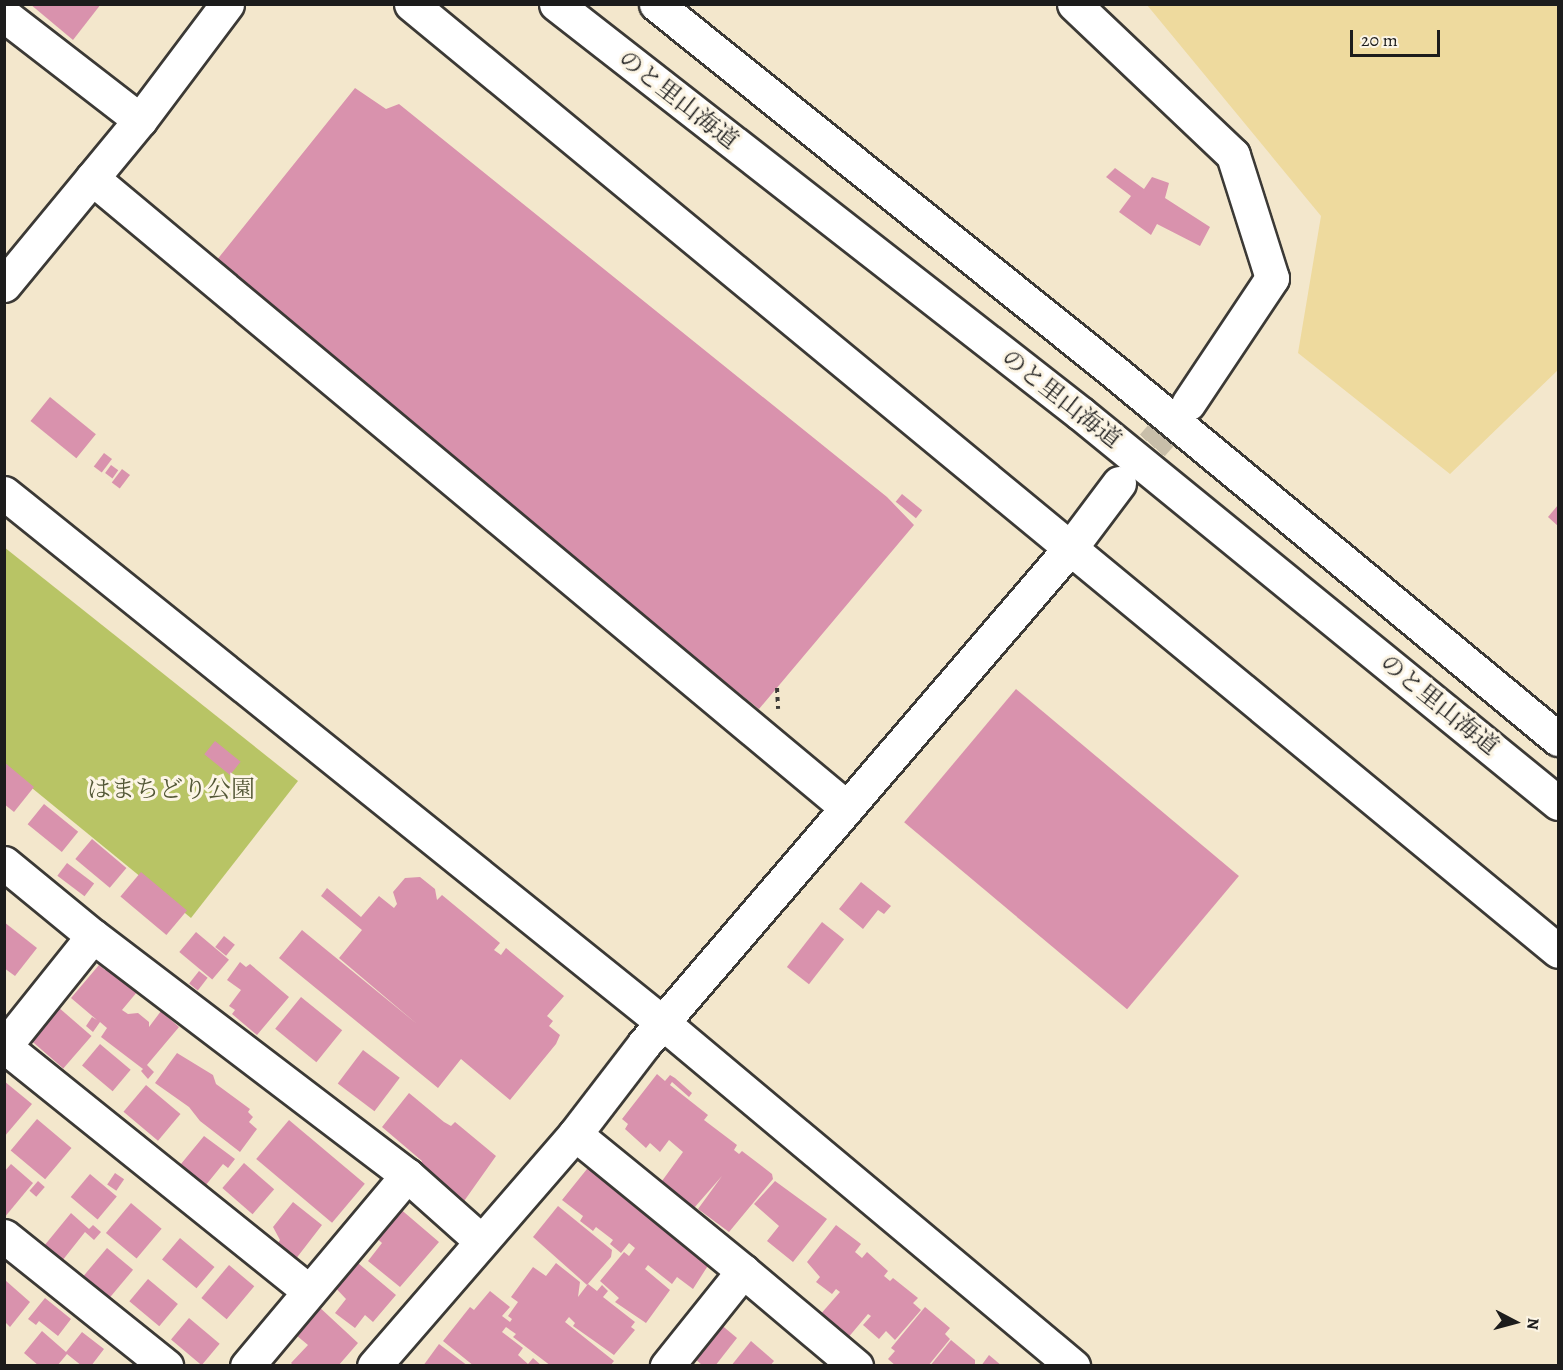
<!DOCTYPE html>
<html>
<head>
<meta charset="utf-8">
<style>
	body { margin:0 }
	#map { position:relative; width:1563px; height:1370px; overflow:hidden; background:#f3e7cc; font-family:Alegreya,"Noto Serif JP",serif }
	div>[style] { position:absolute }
	.green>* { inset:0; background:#b8c465 }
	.sand>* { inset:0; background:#eeda9e }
	.building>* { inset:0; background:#d992ad; transform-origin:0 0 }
	.minor-tunnel>* { height:33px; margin-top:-16.5px; transform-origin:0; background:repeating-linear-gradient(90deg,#c8bea9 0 33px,transparent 0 49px) }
	.path>* { height:4px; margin-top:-2px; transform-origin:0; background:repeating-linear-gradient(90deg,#3c3a36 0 4.5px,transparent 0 9px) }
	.roads { filter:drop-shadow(2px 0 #3c3a36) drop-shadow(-2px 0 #3c3a36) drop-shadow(0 2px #3c3a36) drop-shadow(0 -2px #3c3a36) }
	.minor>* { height:33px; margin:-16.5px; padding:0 16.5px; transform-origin:16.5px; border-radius:16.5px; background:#fff }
	.highway>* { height:33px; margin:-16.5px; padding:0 16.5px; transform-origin:16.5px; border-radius:16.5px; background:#fff }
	span { translate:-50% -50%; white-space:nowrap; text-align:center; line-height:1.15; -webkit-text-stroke:6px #fcf5e5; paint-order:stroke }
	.street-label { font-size:24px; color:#1c1c1c }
	.park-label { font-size:24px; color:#535736 }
	.frame { position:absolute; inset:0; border:6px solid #1c1c1c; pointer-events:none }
	.north { position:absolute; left:1485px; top:1292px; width:60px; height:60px; -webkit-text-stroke:4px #fcf5e5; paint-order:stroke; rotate:96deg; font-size:16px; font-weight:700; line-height:24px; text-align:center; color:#1c1c1c }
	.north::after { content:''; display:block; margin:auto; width:21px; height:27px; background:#1c1c1c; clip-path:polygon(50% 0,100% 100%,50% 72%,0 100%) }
	.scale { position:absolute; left:1350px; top:30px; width:90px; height:27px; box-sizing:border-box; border:3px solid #1c1c1c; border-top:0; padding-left:8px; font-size:18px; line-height:21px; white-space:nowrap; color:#1c1c1c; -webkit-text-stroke:4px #fcf5e5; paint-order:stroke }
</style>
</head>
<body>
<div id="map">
	<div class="green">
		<div style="clip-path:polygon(4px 547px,298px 781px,191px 918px,5px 766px)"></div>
	</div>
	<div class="sand">
		<div style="clip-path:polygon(1147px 5px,1558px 5px,1558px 370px,1450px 474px,1298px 353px,1321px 216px)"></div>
	</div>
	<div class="building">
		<div style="clip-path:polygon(30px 4px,101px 4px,73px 40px)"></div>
		<div style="clip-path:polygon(355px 88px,386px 109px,399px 104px,887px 497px,914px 525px,759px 709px,208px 271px)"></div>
		<div style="clip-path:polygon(1115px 168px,1144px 189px,1152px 177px,1169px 183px,1165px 198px,1210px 227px,1200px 246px,1157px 224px,1151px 235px,1119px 212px,1131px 196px,1106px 177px)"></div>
		<div style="left:50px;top:397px;width:59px;height:31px;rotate:39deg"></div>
		<div style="left:104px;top:453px;width:10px;height:17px;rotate:37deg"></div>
		<div style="left:111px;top:465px;width:9px;height:10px;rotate:36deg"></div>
		<div style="left:122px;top:469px;width:10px;height:17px;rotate:37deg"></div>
		<div style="left:902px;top:494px;width:26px;height:10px;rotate:39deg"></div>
		<div style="clip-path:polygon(1558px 505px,1558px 526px,1548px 517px)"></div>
		<div style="left:1016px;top:689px;width:291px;height:174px;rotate:40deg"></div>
		<div style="left:215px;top:741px;width:33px;height:17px;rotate:39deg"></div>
		<div style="clip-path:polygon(4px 762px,34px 787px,14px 812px,4px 804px)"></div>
		<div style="left:44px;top:804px;width:44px;height:26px;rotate:39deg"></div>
		<div style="left:92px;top:839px;width:45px;height:26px;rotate:40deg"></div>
		<div style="left:67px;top:863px;width:34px;height:16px;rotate:37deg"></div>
		<div style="left:141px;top:872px;width:60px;height:32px;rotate:40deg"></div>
		<div style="clip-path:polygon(420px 877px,435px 889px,437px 900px,442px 895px,500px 943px,494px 950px,501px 955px,506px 948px,564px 996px,547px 1016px,553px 1021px,549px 1026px,560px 1035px,556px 1044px,510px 1100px,461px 1059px,438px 1088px,279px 958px,302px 930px,417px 1024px,339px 958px,362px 930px,321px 896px,327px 888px,361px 917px,379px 896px,394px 908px,397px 904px,393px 892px,405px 878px)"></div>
		<div style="clip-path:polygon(861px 882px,891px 906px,884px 914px,878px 910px,863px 929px,839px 909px)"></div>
		<div style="clip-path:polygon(4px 922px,37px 948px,15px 976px,4px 968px)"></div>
		<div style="left:822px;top:922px;width:28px;height:57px;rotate:38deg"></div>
		<div style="left:196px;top:932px;width:43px;height:26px;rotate:40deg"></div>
		<div style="left:224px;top:936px;width:14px;height:14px;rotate:39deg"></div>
		<div style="clip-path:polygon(240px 962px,246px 967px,250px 964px,289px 997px,257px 1035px,232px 1014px,235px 1010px,229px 1006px,241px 990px,227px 980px)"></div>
		<div style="clip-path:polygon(99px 965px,105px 970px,107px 967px,137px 992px,122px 1010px,128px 1014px,138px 1013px,149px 1022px,149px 1027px,161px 1011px,179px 1027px,147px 1065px,154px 1072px,148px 1079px,141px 1071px,143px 1069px,101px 1037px,107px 1028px,100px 1022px,93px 1032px,86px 1026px,92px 1017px,97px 1020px,71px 998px)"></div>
		<div style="left:199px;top:971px;width:11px;height:16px;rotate:38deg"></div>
		<div style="left:301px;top:997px;width:53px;height:41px;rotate:39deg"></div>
		<div style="left:50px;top:1000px;width:55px;height:43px;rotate:41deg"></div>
		<div style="left:100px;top:1044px;width:40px;height:28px;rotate:40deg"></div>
		<div style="left:363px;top:1050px;width:46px;height:42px;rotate:37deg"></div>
		<div style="clip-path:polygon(177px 1053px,213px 1075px,216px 1084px,250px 1109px,248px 1112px,253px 1117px,249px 1122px,257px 1129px,240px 1152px,200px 1121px,189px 1107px,155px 1083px)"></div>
		<div style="clip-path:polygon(657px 1074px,665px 1081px,670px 1075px,675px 1078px,692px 1093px,689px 1097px,672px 1082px,670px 1085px,708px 1115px,704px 1120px,737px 1145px,734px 1150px,739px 1154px,742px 1151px,772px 1174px,773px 1179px,729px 1232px,698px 1209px,722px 1176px,694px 1208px,662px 1181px,683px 1152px,669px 1140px,660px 1152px,650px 1143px,646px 1148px,625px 1129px,628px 1124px,622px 1119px)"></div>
		<div style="clip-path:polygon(4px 1081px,32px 1104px,4px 1137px)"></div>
		<div style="left:146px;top:1085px;width:45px;height:35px;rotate:40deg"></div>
		<div style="clip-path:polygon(409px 1093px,444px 1122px,451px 1126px,455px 1122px,496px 1156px,462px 1204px,418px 1166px,422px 1161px,382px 1127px)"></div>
		<div style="left:37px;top:1119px;width:45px;height:41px;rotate:40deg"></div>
		<div style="left:289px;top:1120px;width:99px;height:51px;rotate:40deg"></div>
		<div style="clip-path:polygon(204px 1136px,235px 1159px,228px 1168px,223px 1164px,201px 1191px,176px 1170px)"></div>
		<div style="left:244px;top:1163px;width:40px;height:33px;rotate:41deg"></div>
		<div style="clip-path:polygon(11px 1164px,33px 1183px,4px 1218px,4px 1172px)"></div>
		<div style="clip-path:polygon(591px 1164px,647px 1208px,643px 1213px,649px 1218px,654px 1211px,709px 1264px,693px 1289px,677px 1277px,672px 1284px,648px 1265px,645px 1269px,670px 1290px,646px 1323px,615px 1302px,619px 1298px,600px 1281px,624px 1252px,629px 1256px,635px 1248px,629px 1243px,621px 1253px,610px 1244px,613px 1240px,596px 1227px,593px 1231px,580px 1221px,583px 1216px,562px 1200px)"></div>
		<div style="left:115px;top:1173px;width:11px;height:14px;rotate:34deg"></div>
		<div style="left:90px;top:1174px;width:35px;height:30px;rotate:40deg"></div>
		<div style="left:38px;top:1181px;width:9px;height:13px;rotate:41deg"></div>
		<div style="clip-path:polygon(775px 1181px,827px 1219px,793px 1262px,767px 1241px,779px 1226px,754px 1204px)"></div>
		<div style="clip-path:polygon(293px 1202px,322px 1225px,295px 1260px,276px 1246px,280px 1240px,273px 1227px)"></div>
		<div style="left:131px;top:1203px;width:40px;height:39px;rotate:40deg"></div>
		<div style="clip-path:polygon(558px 1206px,612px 1250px,611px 1257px,587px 1285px,533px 1237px)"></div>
		<div style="clip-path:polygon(398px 1207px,439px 1242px,400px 1287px,368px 1261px,382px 1243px,373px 1235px)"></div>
		<div style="clip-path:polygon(71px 1213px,89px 1229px,93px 1225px,101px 1232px,94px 1240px,85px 1232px,62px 1261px,44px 1246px)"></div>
		<div style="clip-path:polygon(836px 1225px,861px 1244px,855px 1252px,862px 1258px,867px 1252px,888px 1271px,884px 1276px,890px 1281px,893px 1278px,918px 1298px,913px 1303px,921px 1310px,895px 1340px,886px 1331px,879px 1339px,863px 1325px,871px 1316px,868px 1314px,847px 1339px,819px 1316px,840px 1292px,836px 1289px,832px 1294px,816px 1282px,820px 1277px,807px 1262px)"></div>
		<div style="left:180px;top:1238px;width:45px;height:28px;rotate:40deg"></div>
		<div style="left:107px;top:1248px;width:34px;height:39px;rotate:40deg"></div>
		<div style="clip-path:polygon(352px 1258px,396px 1295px,373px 1322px,365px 1315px,355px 1328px,335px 1313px,346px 1299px,331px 1283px)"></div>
		<div style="clip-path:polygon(556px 1263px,580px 1282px,578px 1297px,588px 1284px,597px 1291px,602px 1285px,608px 1291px,603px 1297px,635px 1322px,631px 1327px,635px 1330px,614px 1355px,573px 1326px,575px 1323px,569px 1317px,565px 1322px,614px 1361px,610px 1366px,551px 1366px,513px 1337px,516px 1334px,506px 1327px,502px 1332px,523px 1348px,518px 1355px,528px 1364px,533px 1358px,542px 1366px,474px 1366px,443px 1341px,470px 1307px,474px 1310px,490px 1291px,510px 1307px,502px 1316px,510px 1322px,512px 1319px,508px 1316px,518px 1302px,511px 1297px,533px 1267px,546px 1276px)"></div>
		<div style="left:229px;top:1265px;width:33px;height:43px;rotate:40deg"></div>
		<div style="left:148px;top:1279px;width:39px;height:29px;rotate:40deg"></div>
		<div style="clip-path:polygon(5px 1280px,30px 1302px,10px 1327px,5px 1322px)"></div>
		<div style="clip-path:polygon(45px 1298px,71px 1319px,58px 1336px,39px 1321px,36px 1325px,28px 1319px)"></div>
		<div style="clip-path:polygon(317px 1305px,358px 1343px,338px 1366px,294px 1366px,291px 1363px,308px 1345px,290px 1330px)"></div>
		<div style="clip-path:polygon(925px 1307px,950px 1328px,945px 1334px,950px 1339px,928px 1366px,896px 1366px,888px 1359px,895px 1351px,891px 1348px)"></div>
		<div style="left:189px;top:1318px;width:40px;height:28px;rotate:40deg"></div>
		<div style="clip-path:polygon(719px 1323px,737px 1338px,715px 1366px,703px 1366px,692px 1356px)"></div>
		<div style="clip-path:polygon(42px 1331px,66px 1352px,82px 1332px,104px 1349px,91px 1366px,82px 1366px,67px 1354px,57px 1366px,39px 1366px,24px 1353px)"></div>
		<div style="clip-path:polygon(951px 1340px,975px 1360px,975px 1366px,930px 1366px)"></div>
		<div style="clip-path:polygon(751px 1341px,774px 1361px,770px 1366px,731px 1366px)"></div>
		<div style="clip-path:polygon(439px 1344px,468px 1366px,423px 1366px)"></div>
		<div style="clip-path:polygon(989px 1355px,1002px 1366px,981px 1366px)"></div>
	</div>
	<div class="minor-tunnel">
		<div style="left:1120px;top:482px;width:103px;rotate:-48.9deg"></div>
	</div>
	<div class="path">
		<div style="left:777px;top:688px;width:21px;rotate:87deg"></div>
	</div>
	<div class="roads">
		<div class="minor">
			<div style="left:411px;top:4px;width:1487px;rotate:39.54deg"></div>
			<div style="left:1074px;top:4px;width:219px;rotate:43.5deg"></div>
			<div style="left:1233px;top:155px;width:129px;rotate:72.4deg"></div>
			<div style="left:1272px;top:278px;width:151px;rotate:123.7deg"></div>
			<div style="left:4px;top:15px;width:172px;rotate:37.7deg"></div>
			<div style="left:92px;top:178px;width:983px;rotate:39.84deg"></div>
			<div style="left:4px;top:285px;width:214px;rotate:-50.5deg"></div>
			<div style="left:140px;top:120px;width:145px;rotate:-53.1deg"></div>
			<div style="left:4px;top:493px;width:846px;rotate:38.81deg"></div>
			<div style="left:663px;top:1023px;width:535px;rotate:39.92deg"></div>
			<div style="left:4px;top:863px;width:115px;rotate:39.4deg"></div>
			<div style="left:93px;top:936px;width:395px;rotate:37.3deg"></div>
			<div style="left:407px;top:1175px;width:98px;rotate:41.7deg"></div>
			<div style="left:4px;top:1046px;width:391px;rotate:38.8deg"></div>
			<div style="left:4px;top:1047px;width:142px;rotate:-51.3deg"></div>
			<div style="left:575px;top:1134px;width:217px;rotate:39.2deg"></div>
			<div style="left:743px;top:1271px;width:122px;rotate:128.7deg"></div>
			<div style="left:4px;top:1236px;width:208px;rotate:38.7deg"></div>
			<div style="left:743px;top:1271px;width:148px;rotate:40.1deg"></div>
			<div style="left:247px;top:1366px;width:249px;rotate:-50deg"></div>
			<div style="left:374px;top:1366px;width:307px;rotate:-49.1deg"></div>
			<div style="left:575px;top:1134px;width:113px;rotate:-52.5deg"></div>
			<div style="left:644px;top:1044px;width:655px;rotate:-49.33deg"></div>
			<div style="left:1071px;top:547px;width:80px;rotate:-53.1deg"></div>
		</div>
		<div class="highway">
			<div style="left:556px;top:4px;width:665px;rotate:37.97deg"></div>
			<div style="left:1080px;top:413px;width:617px;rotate:39.21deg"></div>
			<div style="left:656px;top:4px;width:585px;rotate:38.75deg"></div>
			<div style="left:1112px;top:370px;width:579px;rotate:39.6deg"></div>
		</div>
	</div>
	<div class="street-label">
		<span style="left:678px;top:100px;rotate:38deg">のと里山海道</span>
		<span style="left:1061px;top:399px;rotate:38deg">のと里山海道</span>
		<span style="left:1439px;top:705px;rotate:39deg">のと里山海道</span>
	</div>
	<div class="park-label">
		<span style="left:171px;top:790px">はまちどり公園</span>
	</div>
	<div class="frame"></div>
	<div class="north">N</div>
	<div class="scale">20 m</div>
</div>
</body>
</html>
